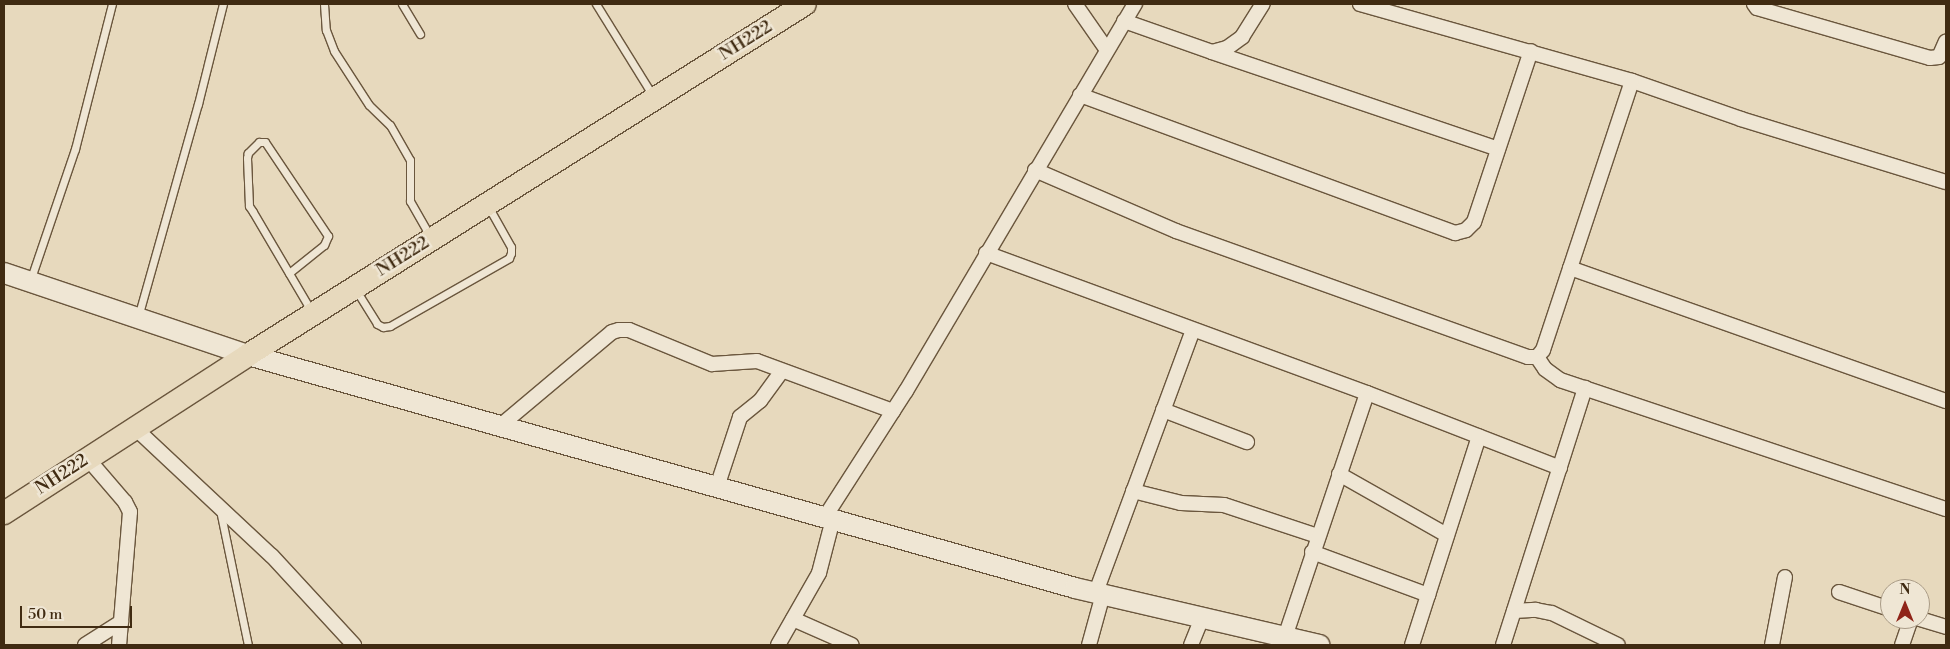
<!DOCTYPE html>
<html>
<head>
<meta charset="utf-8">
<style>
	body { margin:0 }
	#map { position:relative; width:1950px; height:649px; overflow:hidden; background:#e7d9bd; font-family:"Libre Bodoni",serif }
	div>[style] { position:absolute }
	.roads { filter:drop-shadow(1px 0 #6a563d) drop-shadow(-1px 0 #6a563d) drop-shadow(0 1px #6a563d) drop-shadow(0 -1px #6a563d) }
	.lane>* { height:7px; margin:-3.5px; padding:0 3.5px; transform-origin:3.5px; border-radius:3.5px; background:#efe6d4 }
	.street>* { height:14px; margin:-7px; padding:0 7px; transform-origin:7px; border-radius:7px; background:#efe6d4 }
	.secondary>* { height:20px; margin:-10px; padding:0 10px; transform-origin:10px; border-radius:10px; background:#efe6d4 }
	.primary>* { height:22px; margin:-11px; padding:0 11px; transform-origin:11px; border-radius:11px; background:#e7d9bd }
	span { translate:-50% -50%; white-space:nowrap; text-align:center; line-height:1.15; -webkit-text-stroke:5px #efe6d4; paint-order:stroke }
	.street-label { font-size:18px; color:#402b12 }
	.frame { position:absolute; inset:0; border:5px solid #402b12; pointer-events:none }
	.north { position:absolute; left:1880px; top:579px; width:50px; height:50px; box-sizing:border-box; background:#efe6d4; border:1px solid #a99b86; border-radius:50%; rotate:0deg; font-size:14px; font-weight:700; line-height:20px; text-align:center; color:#402b12 }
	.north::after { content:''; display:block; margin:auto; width:18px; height:22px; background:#8f2418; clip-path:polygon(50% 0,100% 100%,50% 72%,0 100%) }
	.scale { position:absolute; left:20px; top:606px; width:112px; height:22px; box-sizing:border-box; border:2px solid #402b12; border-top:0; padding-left:6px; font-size:15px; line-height:18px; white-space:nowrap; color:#402b12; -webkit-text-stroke:4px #efe6d4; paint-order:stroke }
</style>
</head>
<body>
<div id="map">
	<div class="roads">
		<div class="lane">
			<div style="left:324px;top:4px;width:26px;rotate:86deg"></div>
			<div style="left:326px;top:30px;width:22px;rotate:69deg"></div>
			<div style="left:334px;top:51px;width:64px;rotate:57.1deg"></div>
			<div style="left:369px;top:105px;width:29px;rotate:44deg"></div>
			<div style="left:390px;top:125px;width:40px;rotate:60.3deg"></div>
			<div style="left:410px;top:160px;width:41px;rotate:90deg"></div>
			<div style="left:410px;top:201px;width:40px;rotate:60.3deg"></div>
			<div style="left:402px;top:4px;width:35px;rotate:59deg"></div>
			<div style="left:596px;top:4px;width:108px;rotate:58.2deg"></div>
			<div style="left:289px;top:273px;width:45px;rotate:-38.7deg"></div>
			<div style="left:324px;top:245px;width:10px;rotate:-66deg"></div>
			<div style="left:328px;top:236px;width:113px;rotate:-123.8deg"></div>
			<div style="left:265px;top:142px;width:6px;rotate:180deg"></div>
			<div style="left:259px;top:142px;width:16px;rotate:135deg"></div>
			<div style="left:248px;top:153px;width:5px;rotate:101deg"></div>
			<div style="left:247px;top:158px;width:48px;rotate:87.6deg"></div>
			<div style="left:249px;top:206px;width:7px;rotate:56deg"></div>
			<div style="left:253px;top:212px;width:116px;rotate:59.5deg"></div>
			<div style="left:30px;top:281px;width:139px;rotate:-71.2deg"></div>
			<div style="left:75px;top:149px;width:150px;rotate:-75.7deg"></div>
			<div style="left:356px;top:290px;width:40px;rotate:58deg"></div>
			<div style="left:377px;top:324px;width:7px;rotate:27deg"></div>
			<div style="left:383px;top:327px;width:7px;rotate:-8deg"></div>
			<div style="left:390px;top:326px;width:137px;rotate:-29.7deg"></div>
			<div style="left:509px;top:258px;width:5px;rotate:-68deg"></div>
			<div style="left:511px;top:253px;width:6px;rotate:-90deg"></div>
			<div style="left:511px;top:247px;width:47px;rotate:-119.3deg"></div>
			<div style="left:138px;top:317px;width:221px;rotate:-74.3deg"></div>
			<div style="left:198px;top:104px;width:103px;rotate:-76deg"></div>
			<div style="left:220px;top:510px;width:138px;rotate:78.3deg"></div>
		</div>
		<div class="street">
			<div style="left:1075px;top:4px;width:56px;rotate:55.2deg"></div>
			<div style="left:1360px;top:4px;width:283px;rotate:15.8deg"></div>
			<div style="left:1632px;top:81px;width:115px;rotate:19.2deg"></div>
			<div style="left:1741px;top:119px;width:214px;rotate:17.1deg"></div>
			<div style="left:1754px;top:4px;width:5px;rotate:53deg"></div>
			<div style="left:1757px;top:8px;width:180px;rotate:16.1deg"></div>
			<div style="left:1930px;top:58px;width:9px;rotate:-6deg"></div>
			<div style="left:1939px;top:57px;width:17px;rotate:-66deg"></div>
			<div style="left:1124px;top:21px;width:93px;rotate:19.4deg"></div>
			<div style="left:1212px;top:52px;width:16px;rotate:-15deg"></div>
			<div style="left:1227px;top:48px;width:19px;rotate:-36deg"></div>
			<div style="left:1242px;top:37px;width:39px;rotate:-58deg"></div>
			<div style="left:1212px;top:52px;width:302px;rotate:18.7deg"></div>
			<div style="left:1080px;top:95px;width:400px;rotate:20.2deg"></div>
			<div style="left:1455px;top:233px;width:11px;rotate:-15deg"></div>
			<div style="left:1466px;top:230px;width:11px;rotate:-45deg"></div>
			<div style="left:1474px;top:222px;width:180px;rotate:-71.6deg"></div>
			<div style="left:1035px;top:170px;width:154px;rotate:23.4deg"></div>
			<div style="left:1176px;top:231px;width:374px;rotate:19.7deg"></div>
			<div style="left:1528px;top:357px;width:9px"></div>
			<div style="left:1537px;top:357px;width:9px;rotate:-49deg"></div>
			<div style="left:1543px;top:350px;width:283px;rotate:-71.7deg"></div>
			<div style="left:986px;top:253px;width:406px;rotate:20.2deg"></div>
			<div style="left:1367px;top:393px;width:207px;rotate:21.2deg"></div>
			<div style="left:1570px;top:268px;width:399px;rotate:19.5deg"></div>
			<div style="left:1537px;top:357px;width:14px;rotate:56deg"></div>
			<div style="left:1545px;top:369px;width:19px;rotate:36deg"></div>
			<div style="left:1560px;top:380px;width:407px;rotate:18.5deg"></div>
			<div style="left:1163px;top:410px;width:90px;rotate:20.9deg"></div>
			<div style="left:500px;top:426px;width:146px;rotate:-40deg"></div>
			<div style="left:612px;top:332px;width:7px;rotate:-16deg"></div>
			<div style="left:619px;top:330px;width:10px"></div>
			<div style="left:629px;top:330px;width:90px;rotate:22.3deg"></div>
			<div style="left:712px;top:364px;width:45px;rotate:-3.8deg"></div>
			<div style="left:757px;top:361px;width:145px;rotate:20.2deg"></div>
			<div style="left:135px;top:428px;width:187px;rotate:43.1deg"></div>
			<div style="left:272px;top:556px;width:121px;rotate:47.3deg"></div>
			<div style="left:88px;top:459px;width:57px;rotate:49.3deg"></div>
			<div style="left:125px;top:502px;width:11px;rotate:63deg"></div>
			<div style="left:130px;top:512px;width:133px;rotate:94.7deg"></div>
			<div style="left:1339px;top:474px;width:124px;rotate:29.5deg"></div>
			<div style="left:717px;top:487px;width:74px;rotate:-71.8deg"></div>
			<div style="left:740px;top:417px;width:26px;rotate:-39deg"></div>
			<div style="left:760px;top:401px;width:37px;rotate:-54deg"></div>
			<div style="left:1133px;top:491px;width:49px;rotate:14deg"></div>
			<div style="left:1181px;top:503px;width:43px;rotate:2.7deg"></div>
			<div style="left:1224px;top:505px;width:99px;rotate:18.3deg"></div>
			<div style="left:825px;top:517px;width:150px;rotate:-57.3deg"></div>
			<div style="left:906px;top:391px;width:450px;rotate:-59.4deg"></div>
			<div style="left:1312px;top:552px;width:124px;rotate:20.3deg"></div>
			<div style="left:1096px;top:592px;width:279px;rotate:-69.7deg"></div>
			<div style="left:1839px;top:592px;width:54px;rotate:18.4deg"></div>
			<div style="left:1514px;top:611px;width:22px;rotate:-3deg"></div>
			<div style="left:1536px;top:610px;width:16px;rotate:11deg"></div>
			<div style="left:1552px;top:613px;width:73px;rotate:25.9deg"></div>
			<div style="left:793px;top:619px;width:64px;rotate:23.8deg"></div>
			<div style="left:1920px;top:619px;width:27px;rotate:17deg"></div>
			<div style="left:1285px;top:637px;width:257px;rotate:-71.4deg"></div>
			<div style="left:85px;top:645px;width:43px;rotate:-32.6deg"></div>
			<div style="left:778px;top:645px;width:83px;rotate:-60.3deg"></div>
			<div style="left:819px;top:573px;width:56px;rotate:-75.5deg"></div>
			<div style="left:1089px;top:645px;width:53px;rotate:-74.6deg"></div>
			<div style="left:1191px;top:645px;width:29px;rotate:-68deg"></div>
			<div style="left:1412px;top:645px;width:219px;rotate:-72.2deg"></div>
			<div style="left:1503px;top:645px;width:270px;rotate:-72.3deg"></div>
			<div style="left:1772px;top:645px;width:69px;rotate:-79.2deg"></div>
			<div style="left:1902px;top:645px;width:28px;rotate:-71deg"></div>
		</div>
		<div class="secondary">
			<div style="left:4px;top:273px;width:257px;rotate:18.6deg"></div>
			<div style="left:248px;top:355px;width:859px;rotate:15.73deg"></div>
			<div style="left:1075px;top:588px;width:251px;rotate:13.1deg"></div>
		</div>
		<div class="primary">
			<div style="left:4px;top:513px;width:291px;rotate:-32.9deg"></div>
			<div style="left:248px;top:355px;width:658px;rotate:-32.22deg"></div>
		</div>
	</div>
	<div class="street-label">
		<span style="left:746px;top:41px;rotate:-32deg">NH222</span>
		<span style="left:403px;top:257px;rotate:-32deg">NH222</span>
		<span style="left:62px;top:475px;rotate:-33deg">NH222</span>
	</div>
	<div class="frame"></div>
	<div class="north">N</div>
	<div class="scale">50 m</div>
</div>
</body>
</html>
